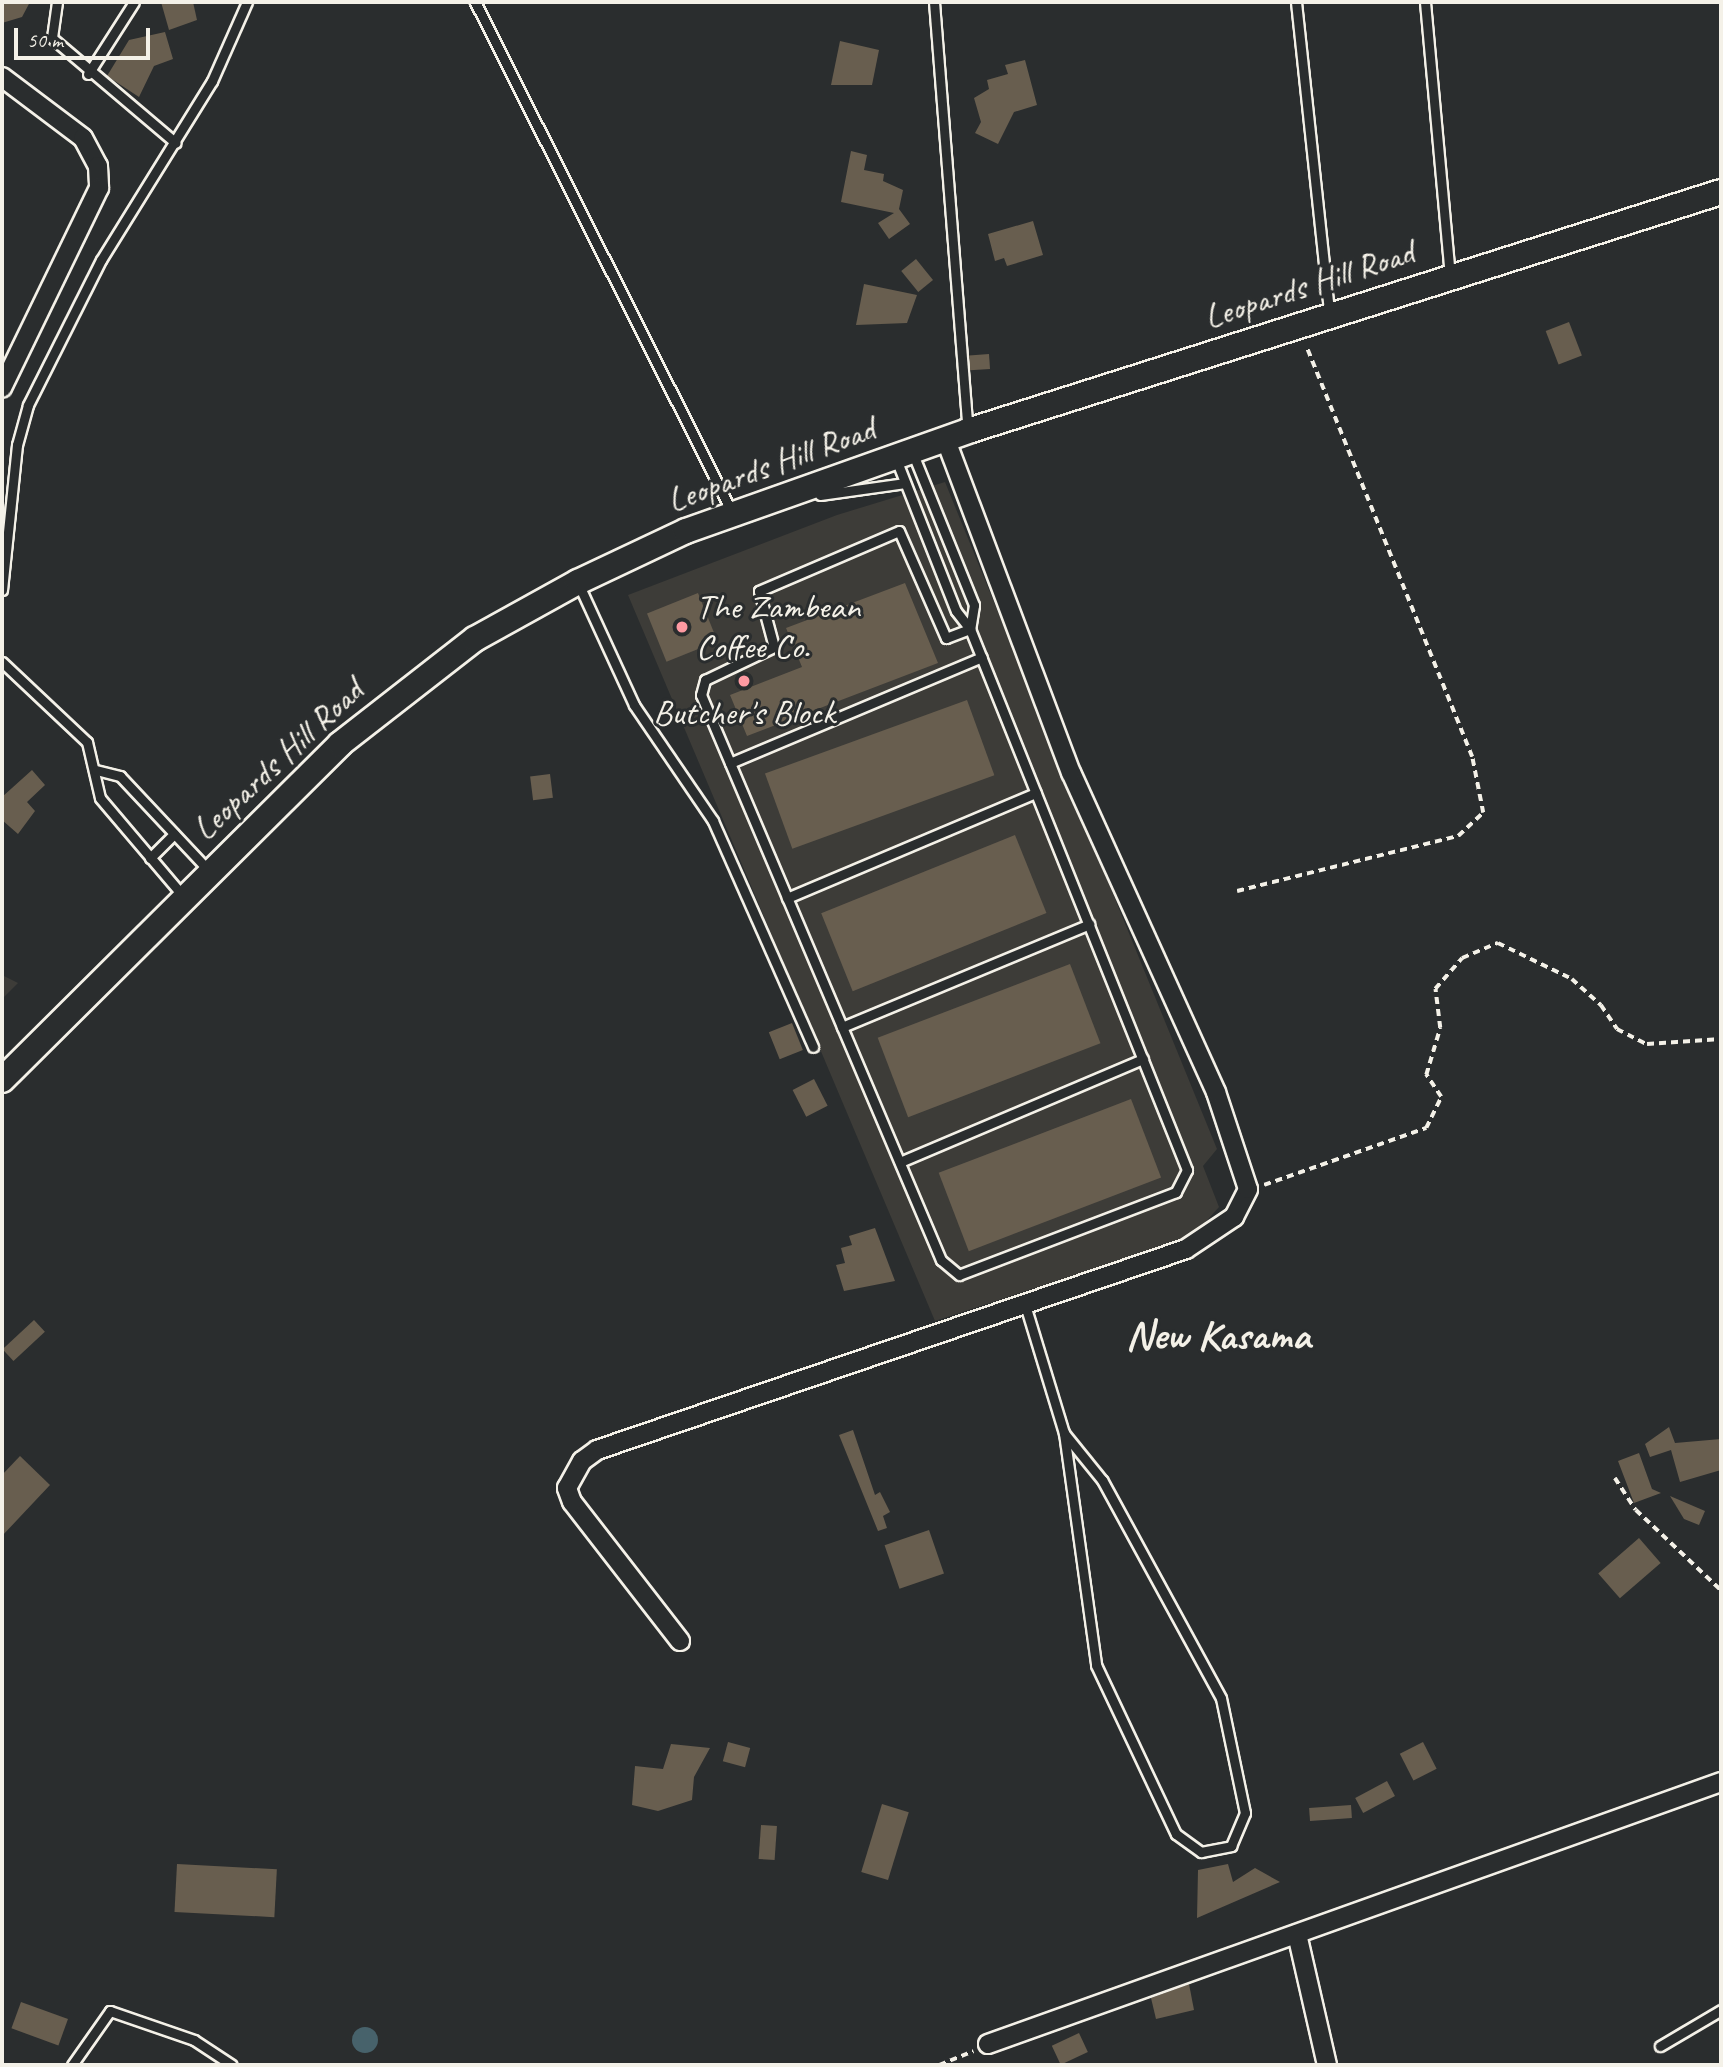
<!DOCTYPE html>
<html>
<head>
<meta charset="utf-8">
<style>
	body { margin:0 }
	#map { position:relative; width:1723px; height:2067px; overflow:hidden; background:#2a2d2e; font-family:Caveat,sans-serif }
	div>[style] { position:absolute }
	.built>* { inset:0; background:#3d3c38 }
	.water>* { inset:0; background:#47626b }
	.round { border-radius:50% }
	.building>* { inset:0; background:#685e4f; transform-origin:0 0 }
	.path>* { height:3.5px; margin-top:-1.75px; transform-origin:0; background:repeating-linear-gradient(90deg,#f4f1e8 0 7px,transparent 0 12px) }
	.roads { filter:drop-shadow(2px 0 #f4f1e8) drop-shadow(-2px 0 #f4f1e8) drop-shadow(0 2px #f4f1e8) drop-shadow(0 -2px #f4f1e8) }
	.service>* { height:9px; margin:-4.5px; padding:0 4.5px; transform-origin:4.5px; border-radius:4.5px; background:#2a2d2e }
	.minor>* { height:18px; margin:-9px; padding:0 9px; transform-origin:9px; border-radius:9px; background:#2a2d2e }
	.secondary>* { height:24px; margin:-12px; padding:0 12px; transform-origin:12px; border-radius:12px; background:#2a2d2e }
	.dots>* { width:19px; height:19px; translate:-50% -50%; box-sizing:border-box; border:4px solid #2a2d2e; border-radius:50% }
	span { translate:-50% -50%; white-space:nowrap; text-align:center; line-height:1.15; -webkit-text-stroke:6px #2a2d2e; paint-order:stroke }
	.street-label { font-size:35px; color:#f4f1e8 }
	.poi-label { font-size:35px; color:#f4f1e8 }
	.left { translate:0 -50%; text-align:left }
	.district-label { font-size:42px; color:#f4f1e8; font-weight:700 }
	.frame { position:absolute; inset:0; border:4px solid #f4f1e8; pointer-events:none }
	.scale { position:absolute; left:14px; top:28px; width:136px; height:32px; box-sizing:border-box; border:4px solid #f4f1e8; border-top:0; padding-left:9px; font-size:21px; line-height:24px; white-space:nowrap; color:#f4f1e8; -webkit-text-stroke:5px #2a2d2e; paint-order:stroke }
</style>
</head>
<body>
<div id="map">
	<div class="built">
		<div style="clip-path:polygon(945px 482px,1217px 1149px,1203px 1166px,1219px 1207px,1193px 1236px,935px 1321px,628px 595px,837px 515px)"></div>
		<div style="clip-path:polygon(2px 975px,18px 983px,2px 999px)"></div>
	</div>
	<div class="water">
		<div class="round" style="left:352px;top:2027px;width:26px;height:26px"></div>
	</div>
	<div class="building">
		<div style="clip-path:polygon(2px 2px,30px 2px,22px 17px,2px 23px)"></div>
		<div style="clip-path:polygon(161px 2px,193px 2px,197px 20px,169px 30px)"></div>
		<div style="clip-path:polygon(165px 32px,173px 59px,154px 66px,139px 97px,107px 76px,129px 40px)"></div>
		<div style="clip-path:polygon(840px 41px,879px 50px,872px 85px,831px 85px)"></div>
		<div style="clip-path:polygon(1025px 60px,1037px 105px,1014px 112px,998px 144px,975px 133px,981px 122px,974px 98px,989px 89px,987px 80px,1008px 74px,1005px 65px)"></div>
		<div style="clip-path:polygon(851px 151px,867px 155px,864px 170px,884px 174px,883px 181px,903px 190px,899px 209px,910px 224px,889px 239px,878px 223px,894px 213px,841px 202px)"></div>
		<div style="clip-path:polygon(1033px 221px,1043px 255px,1007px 266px,1004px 258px,995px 261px,988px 234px)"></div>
		<div style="left:916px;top:259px;width:27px;height:19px;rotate:51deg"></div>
		<div style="clip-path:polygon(864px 284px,917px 295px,907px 323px,856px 325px)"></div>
		<div style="left:1569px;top:322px;width:36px;height:25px;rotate:69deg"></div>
		<div style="left:989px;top:354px;width:15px;height:20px;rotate:86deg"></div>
		<div style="clip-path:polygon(905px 583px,938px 663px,747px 736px,730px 695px,802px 667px,786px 628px)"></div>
		<div style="left:698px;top:593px;width:52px;height:55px;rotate:68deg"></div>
		<div style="left:967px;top:700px;width:80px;height:215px;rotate:70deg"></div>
		<div style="clip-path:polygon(32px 770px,45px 785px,27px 802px,35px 811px,18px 834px,2px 820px,2px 797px)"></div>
		<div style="left:550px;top:774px;width:24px;height:20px;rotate:83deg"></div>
		<div style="left:1015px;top:835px;width:84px;height:209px;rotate:68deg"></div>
		<div style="left:1070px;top:964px;width:85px;height:206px;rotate:69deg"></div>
		<div style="left:792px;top:1023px;width:29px;height:25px;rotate:68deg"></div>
		<div style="left:814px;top:1079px;width:30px;height:24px;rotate:63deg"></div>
		<div style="left:1131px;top:1099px;width:84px;height:206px;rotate:69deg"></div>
		<div style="clip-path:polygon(875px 1228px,895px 1281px,844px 1291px,836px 1265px,845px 1263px,841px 1248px,852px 1245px,849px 1236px)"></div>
		<div style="left:34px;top:1320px;width:16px;height:43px;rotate:47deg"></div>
		<div style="clip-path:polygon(1669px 1427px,1675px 1443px,1721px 1439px,1721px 1470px,1680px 1482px,1671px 1450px,1650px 1457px,1645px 1444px)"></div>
		<div style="clip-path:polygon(853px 1430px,875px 1495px,880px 1492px,890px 1512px,883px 1516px,887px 1528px,878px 1531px,839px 1435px)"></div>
		<div style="clip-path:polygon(1639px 1453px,1652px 1489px,1661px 1493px,1634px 1503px,1618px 1461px)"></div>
		<div style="clip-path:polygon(20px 1456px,50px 1485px,2px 1536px,2px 1475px)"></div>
		<div style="clip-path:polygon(1670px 1496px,1705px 1511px,1699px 1525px,1684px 1519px)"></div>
		<div style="left:929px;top:1530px;width:46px;height:47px;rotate:71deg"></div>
		<div style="left:1639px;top:1538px;width:33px;height:54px;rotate:49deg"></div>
		<div style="left:728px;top:1742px;width:23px;height:20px;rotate:15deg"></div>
		<div style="left:1423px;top:1742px;width:30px;height:26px;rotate:63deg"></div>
		<div style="clip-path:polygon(671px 1744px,710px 1748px,694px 1777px,692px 1800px,658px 1811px,632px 1805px,635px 1766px,663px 1769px)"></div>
		<div style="left:1387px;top:1781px;width:17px;height:36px;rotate:62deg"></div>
		<div style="left:882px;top:1804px;width:28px;height:71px;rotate:17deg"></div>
		<div style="left:1351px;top:1805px;width:13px;height:42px;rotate:86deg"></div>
		<div style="left:761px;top:1825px;width:16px;height:34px;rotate:4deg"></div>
		<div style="left:177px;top:1864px;width:100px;height:48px;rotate:3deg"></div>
		<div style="clip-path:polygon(1228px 1864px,1233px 1882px,1255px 1868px,1280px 1882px,1197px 1918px,1198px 1870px)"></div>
		<div style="clip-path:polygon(1189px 1984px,1194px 2010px,1156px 2019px,1151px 1998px)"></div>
		<div style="left:21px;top:2002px;width:50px;height:28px;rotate:20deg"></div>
		<div style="left:1079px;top:2033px;width:21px;height:30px;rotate:65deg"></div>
	</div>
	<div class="path">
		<div style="left:1237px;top:891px;width:228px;rotate:-14deg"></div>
		<div style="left:1458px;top:836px;width:34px;rotate:-43deg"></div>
		<div style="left:1483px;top:813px;width:57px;rotate:-101.1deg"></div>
		<div style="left:1472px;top:757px;width:443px;rotate:-112deg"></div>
		<div style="left:1264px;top:1185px;width:172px;rotate:-19.4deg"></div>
		<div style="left:1426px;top:1128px;width:34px;rotate:-64deg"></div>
		<div style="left:1441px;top:1097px;width:27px;rotate:-124deg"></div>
		<div style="left:1426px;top:1075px;width:49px;rotate:-73.4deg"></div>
		<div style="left:1440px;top:1028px;width:39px;rotate:-97deg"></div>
		<div style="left:1435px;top:989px;width:41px;rotate:-48.9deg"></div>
		<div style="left:1462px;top:958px;width:39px;rotate:-23deg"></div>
		<div style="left:1498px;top:943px;width:82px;rotate:25.9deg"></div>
		<div style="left:1572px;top:979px;width:39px;rotate:42deg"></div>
		<div style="left:1601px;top:1005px;width:29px;rotate:56deg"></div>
		<div style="left:1617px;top:1029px;width:34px;rotate:27deg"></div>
		<div style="left:1647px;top:1044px;width:74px;rotate:-3.9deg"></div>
		<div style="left:1615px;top:1478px;width:38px;rotate:57deg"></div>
		<div style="left:1636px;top:1510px;width:117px;rotate:43.3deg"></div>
		<div style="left:939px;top:2065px;width:37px;rotate:-22deg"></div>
	</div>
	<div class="roads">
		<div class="service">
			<div style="left:57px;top:2px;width:36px;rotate:98deg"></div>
			<div style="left:52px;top:38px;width:162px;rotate:40.3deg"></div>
			<div style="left:475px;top:2px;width:571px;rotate:63.26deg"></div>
			<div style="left:934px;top:2px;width:429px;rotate:85.5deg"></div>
			<div style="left:1296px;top:2px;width:313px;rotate:83.9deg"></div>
			<div style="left:1425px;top:2px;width:275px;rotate:84.8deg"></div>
			<div style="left:88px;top:74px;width:85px;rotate:-57.4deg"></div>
			<div style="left:913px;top:454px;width:163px;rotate:68deg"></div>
			<div style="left:974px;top:605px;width:24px;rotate:99deg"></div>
			<div style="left:896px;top:459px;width:163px;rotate:68.5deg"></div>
			<div style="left:956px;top:611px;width:23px;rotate:52deg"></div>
			<div style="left:970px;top:629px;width:583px;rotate:68.14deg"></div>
			<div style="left:1187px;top:1170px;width:25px;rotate:117deg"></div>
			<div style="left:1176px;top:1192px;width:232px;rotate:159.1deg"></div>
			<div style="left:959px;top:1275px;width:23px;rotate:-140deg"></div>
			<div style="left:941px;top:1260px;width:614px;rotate:-113.01deg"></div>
			<div style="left:701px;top:695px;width:16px;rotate:-75deg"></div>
			<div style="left:705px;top:680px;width:76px;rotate:-25.6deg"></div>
			<div style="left:774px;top:647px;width:58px;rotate:-105deg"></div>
			<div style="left:759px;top:591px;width:152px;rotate:-23.2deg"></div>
			<div style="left:899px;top:531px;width:117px;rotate:66.3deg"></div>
			<div style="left:946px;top:638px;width:26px;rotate:-21deg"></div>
			<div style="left:820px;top:495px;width:86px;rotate:-8deg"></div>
			<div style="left:578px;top:583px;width:134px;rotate:65.3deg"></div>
			<div style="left:634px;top:705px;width:140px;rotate:55.7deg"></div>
			<div style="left:713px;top:821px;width:247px;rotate:66.1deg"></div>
			<div style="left:2px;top:590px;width:146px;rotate:-84.1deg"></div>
			<div style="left:17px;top:445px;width:41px;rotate:-74.6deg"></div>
			<div style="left:28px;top:405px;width:162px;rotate:-63.3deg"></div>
			<div style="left:101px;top:260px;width:211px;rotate:-58.2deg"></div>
			<div style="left:212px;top:81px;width:86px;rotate:-66.1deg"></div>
			<div style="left:2px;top:662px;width:117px;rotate:43.3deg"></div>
			<div style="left:87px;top:742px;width:57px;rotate:76.9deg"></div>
			<div style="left:100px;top:798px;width:128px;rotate:49.7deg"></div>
			<div style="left:730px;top:763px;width:273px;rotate:-22.8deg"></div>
			<div style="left:96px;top:770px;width:25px;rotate:14deg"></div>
			<div style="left:120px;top:776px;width:132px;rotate:46.8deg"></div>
			<div style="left:150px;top:858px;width:34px;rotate:-45deg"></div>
			<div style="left:787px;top:898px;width:270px;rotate:-22.9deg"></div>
			<div style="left:842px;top:1027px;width:268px;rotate:-22.6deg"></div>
			<div style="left:900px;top:1162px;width:264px;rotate:-23deg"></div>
			<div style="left:1026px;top:1308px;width:131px;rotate:73.1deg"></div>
			<div style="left:1064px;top:1433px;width:234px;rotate:82.1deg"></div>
			<div style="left:1096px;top:1665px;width:187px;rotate:64.7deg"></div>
			<div style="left:1176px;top:1834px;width:31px;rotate:36deg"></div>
			<div style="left:1201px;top:1852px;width:31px;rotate:-11deg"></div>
			<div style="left:1231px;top:1846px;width:36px;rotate:-67deg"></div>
			<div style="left:1245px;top:1813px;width:117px;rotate:-101.8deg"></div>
			<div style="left:1221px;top:1698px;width:248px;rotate:-118.6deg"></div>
			<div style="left:1102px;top:1480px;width:60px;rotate:-129deg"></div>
			<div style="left:1660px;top:2046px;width:71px;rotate:-30.5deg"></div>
			<div style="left:72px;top:2065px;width:66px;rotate:-54.9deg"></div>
			<div style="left:110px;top:2011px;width:89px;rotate:19deg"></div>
			<div style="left:194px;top:2040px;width:45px;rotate:33.3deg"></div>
		</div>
		<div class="minor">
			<div style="left:2px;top:77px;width:101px;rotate:37deg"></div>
			<div style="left:83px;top:138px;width:32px;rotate:62deg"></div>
			<div style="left:98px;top:166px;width:22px;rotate:87deg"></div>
			<div style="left:99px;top:188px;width:222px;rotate:115.9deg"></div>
			<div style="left:680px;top:1641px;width:176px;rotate:-127.8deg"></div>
			<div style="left:572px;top:1502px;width:15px;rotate:-110deg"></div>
			<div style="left:567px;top:1488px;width:31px;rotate:-61deg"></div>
			<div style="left:582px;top:1461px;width:19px;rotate:-36deg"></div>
			<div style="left:597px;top:1450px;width:622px;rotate:-18.84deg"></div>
			<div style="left:1186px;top:1249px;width:58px;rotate:-33.7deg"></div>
			<div style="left:1234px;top:1217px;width:31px;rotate:-63deg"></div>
			<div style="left:1248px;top:1189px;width:102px;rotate:-108.3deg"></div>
			<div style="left:1216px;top:1092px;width:350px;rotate:-114.4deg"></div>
			<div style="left:1071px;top:773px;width:355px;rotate:-110.6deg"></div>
			<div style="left:1297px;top:1934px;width:134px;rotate:77.1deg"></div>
			<div style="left:988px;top:2044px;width:778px;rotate:-19.67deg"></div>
		</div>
		<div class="secondary">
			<div style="left:2px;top:1080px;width:477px;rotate:-44.8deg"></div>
			<div style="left:340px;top:744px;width:171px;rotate:-37.9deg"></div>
			<div style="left:475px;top:639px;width:118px;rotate:-29deg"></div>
			<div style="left:578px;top:582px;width:119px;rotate:-25.3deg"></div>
			<div style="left:686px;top:531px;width:299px;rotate:-19.5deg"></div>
			<div style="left:968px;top:431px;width:790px;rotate:-17.61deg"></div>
		</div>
	</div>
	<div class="dots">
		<div style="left:682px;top:627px;background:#ff9aa2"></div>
		<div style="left:744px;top:681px;background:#ff9aa2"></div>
	</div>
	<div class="street-label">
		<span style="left:1309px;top:285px;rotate:-18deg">Leopards Hill Road</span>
		<span style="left:771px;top:465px;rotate:-20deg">Leopards Hill Road</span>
		<span style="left:278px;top:760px;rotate:-43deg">Leopards Hill Road</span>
	</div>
	<div class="poi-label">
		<span class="left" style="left:696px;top:627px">The Zambean<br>Coffee Co.</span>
		<span style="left:744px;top:713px">Butcher's Block</span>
	</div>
	<div class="district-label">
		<span style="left:1218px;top:1336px">New Kasama</span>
	</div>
	<div class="frame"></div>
	<div class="scale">50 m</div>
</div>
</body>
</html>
